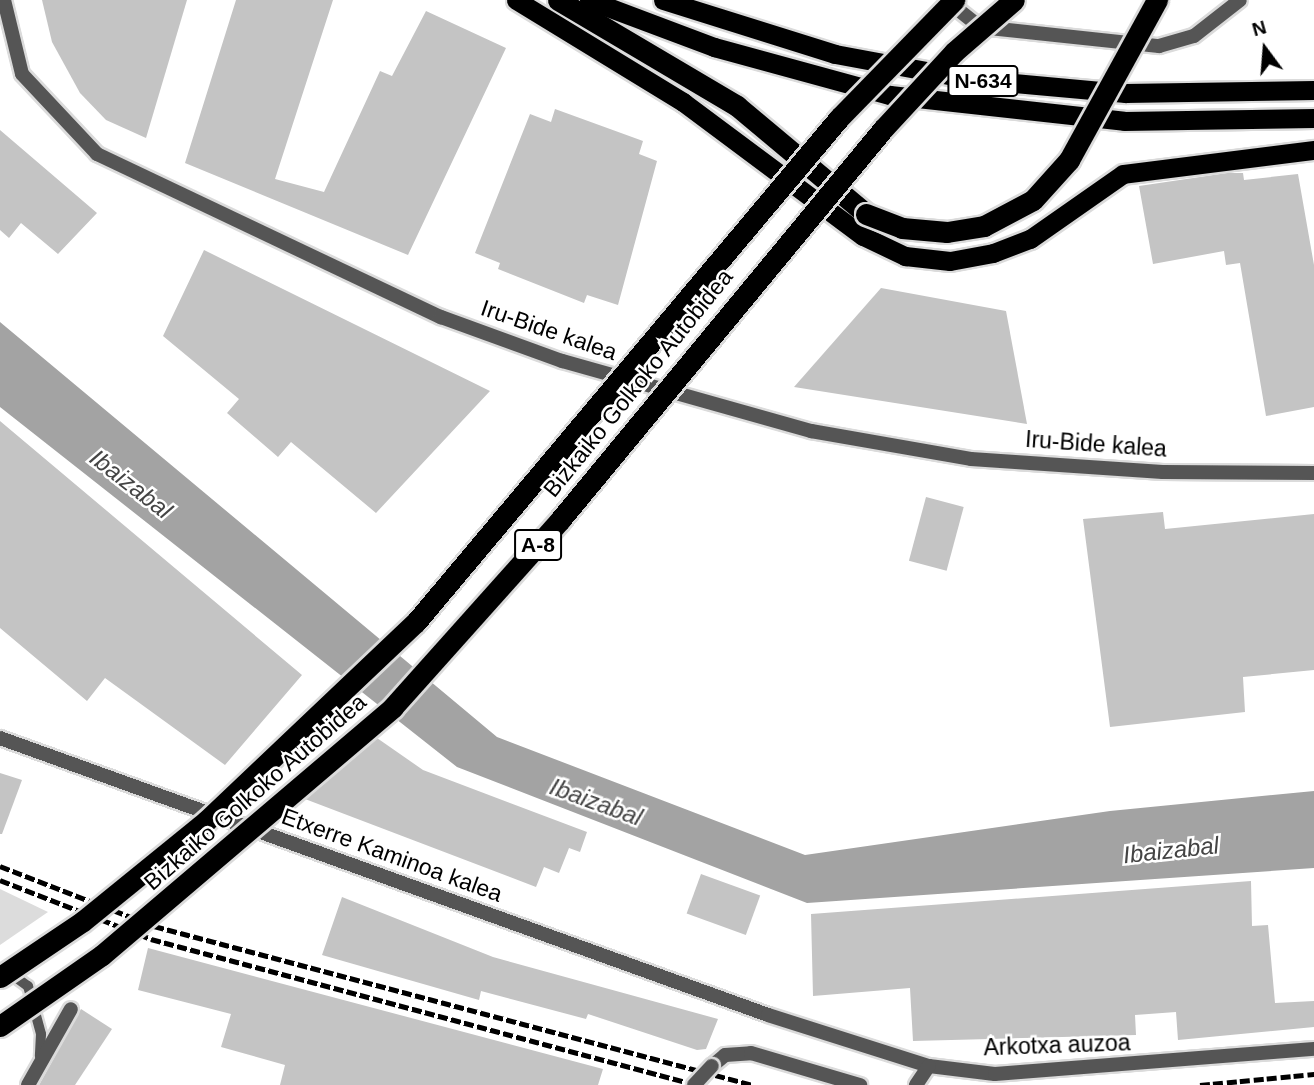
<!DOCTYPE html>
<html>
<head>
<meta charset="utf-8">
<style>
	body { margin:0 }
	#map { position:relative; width:1314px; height:1085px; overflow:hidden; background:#fff; font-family:Helvetica,sans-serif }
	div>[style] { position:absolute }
	.green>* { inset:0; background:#dcdcdc }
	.water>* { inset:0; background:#a3a3a3 }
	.building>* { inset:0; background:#c4c4c4; transform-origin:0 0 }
	.roads { filter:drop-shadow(2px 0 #dbdbdb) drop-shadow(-2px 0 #dbdbdb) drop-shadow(0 2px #dbdbdb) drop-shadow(0 -2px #dbdbdb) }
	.service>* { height:10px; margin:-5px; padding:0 5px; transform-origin:5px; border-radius:5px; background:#555 }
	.minor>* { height:14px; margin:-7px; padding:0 7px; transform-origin:7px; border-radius:7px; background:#555 }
	.tertiary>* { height:14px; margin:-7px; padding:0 7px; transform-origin:7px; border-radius:7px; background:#555 }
	.trunk>* { height:19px; margin:-9.5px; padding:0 9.5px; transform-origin:9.5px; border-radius:9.5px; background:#000 }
	.motorway>* { height:21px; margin:-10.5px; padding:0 10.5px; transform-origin:10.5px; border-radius:10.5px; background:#000 }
	.rail>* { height:5px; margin-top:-2.5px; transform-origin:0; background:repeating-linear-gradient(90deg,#000 0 10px,transparent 0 13.5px) }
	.bridges { filter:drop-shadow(2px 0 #dbdbdb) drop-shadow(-2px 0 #dbdbdb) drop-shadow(0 2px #dbdbdb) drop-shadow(0 -2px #dbdbdb) }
	.tertiary-bridge>* { height:14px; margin:-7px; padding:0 7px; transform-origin:7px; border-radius:7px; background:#555 }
	.motorway-bridge>* { height:21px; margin:-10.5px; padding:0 10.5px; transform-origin:10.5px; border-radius:10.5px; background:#000 }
	span { translate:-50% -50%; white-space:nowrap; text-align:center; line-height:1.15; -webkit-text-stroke:5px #fff; paint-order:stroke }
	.shield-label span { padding:2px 5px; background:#fff; border:2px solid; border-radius:5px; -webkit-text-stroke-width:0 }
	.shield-label { font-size:21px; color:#000; font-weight:700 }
	.street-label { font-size:23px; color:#000 }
	.water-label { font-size:24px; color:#444; font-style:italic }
	.north { position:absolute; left:1230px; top:14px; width:70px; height:70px; -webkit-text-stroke:5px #fff; paint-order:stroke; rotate:344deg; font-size:19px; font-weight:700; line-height:28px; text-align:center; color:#000 }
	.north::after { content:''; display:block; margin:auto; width:24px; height:32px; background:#000; clip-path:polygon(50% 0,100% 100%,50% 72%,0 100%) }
</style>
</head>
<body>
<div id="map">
	<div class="green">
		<div style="clip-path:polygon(0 889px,48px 912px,0 945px)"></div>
	</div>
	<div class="water">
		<div style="clip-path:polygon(0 322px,497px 737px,805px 855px,1110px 811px,1314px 791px,1314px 868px,807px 903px,457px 767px,0 407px)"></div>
	</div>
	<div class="building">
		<div style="clip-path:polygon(42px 0,187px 0,146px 138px,106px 120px,80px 93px,52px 42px)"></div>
		<div style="clip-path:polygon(236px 0,333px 0,275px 179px,324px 192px,380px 71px,392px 76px,426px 11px,506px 48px,408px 255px,185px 163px)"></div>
		<div style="clip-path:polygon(555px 109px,643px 141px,639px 154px,657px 161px,618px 305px,587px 295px,584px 303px,498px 269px,500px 263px,475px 253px,530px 114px,551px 122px)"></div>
		<div style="clip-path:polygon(0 130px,97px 213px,58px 254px,21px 223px,9px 238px,0 230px)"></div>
		<div style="clip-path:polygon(1227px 173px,1243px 173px,1244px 180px,1298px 174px,1314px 265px,1314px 407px,1266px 416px,1240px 263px,1226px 265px,1224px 251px,1153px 264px,1139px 186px)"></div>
		<div style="clip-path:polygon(204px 250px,490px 391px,376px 513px,291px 442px,278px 457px,227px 413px,239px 399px,163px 336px)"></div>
		<div style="clip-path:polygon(881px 288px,1006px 311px,1027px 424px,794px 387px)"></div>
		<div style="clip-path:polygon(0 421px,302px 675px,225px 765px,105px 678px,87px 701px,0 628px)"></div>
		<div style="left:926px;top:497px;width:39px;height:66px;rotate:15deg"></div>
		<div style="clip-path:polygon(1163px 512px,1165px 529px,1314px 514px,1314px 670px,1243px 677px,1245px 712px,1110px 727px,1083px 519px)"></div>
		<div style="clip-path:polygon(377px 738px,423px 770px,587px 832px,580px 852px,569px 848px,559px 873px,544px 867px,536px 887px,305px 799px)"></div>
		<div style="clip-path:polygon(0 773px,22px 780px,2px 834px,0 834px)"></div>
		<div style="left:701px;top:874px;width:63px;height:42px;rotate:20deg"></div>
		<div style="clip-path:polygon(1251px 881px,1252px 926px,1268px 925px,1275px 1003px,1314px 1001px,1314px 1027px,1178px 1040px,1176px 1012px,1135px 1015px,1136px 1035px,913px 1041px,910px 988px,813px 996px,811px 914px)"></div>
		<div style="clip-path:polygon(342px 897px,493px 957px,718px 1019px,706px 1049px,697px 1050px,588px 1014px,586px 1019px,481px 991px,479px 1000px,322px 955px)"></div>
		<div style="clip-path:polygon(148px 948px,603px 1069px,598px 1085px,280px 1085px,285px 1065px,221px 1047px,231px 1014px,138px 990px)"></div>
		<div style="clip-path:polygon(81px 1009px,112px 1029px,75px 1085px,39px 1085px)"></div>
	</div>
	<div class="roads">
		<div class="service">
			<div style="left:7px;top:971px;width:26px;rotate:36deg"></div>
			<div style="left:28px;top:986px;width:50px;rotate:74.8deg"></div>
			<div style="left:41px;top:1034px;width:22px;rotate:93deg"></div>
		</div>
		<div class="minor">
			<div style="left:4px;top:0;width:76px;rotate:76.3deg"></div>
			<div style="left:22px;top:74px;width:110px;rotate:46.8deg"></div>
			<div style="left:97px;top:154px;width:381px;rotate:25.4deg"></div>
			<div style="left:441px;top:317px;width:129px;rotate:20deg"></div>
			<div style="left:562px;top:361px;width:259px;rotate:15.7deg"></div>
			<div style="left:811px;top:431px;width:162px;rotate:9.9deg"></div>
			<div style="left:971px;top:459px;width:192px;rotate:3.9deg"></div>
			<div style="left:1163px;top:472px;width:151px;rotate:0.4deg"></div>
			<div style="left:946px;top:0;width:43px;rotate:38.5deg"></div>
			<div style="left:980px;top:27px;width:180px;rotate:6.1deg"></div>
			<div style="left:1159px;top:46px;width:36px;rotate:-16deg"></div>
			<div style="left:1194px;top:36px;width:58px;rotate:-38deg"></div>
			<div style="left:28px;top:1085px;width:87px;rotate:-60.5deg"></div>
		</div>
		<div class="tertiary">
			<div style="left:0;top:738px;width:816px;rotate:19.83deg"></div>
			<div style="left:768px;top:1015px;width:169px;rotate:17.6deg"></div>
			<div style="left:929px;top:1066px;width:66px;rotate:6.9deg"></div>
			<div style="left:995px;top:1074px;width:320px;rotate:-4.5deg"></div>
			<div style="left:712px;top:1066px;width:17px;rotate:-40deg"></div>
			<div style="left:725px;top:1055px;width:26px;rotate:-4deg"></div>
			<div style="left:751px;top:1053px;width:114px;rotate:16.4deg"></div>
			<div style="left:916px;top:1085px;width:23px;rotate:-56deg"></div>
		</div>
		<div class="trunk">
			<div style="left:516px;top:0;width:196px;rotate:31.4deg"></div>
			<div style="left:683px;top:102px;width:224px;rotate:36.7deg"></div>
			<div style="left:863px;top:236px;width:47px;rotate:25.5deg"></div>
			<div style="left:905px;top:256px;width:45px;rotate:6.3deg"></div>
			<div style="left:950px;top:261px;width:44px;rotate:-10.5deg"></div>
			<div style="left:993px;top:253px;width:40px;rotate:-21deg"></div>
			<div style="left:1030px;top:239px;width:113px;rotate:-35deg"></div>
			<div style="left:1123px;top:174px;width:193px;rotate:-7.2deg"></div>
			<div style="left:589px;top:0;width:134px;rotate:20.6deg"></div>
			<div style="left:714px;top:47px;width:182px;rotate:15.3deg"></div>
			<div style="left:890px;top:95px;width:235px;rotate:6.3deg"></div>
			<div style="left:1124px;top:121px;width:190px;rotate:-0.9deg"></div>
			<div style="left:663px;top:0;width:180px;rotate:17.4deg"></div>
			<div style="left:835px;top:54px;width:137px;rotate:10.5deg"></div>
			<div style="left:970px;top:79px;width:156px;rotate:5.2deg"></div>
			<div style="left:1125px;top:93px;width:189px;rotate:-0.9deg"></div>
		</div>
		<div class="motorway">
			<div style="left:558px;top:0;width:208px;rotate:30.6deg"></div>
			<div style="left:737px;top:106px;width:168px;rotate:39.9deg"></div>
		</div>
	</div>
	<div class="rail">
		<div style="left:0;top:866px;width:165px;rotate:21.3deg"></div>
		<div style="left:154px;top:926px;width:620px;rotate:14.87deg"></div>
		<div style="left:0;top:880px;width:162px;rotate:21.3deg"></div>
		<div style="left:151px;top:939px;width:565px;rotate:14.97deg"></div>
		<div style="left:1200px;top:1085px;width:115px;rotate:-5.5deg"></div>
	</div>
	<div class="bridges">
		<div class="tertiary-bridge">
			<div style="left:694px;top:1085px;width:26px;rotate:-47deg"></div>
		</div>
		<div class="motorway-bridge">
			<div style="left:866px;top:214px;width:39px;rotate:21deg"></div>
			<div style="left:902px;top:228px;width:45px;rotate:5.1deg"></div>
			<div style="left:947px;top:232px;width:37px;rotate:-9deg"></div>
			<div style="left:984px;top:226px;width:55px;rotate:-28deg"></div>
			<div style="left:1033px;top:200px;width:54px;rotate:-48deg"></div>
			<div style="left:1069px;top:160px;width:183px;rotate:-61.2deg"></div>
			<div style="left:0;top:977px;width:100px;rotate:-34deg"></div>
			<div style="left:83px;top:921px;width:159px;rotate:-39.1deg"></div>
			<div style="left:206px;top:821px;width:289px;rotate:-43.5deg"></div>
			<div style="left:416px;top:622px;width:658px;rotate:-49.99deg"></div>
			<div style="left:839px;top:118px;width:165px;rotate:-45.7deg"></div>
			<div style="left:0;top:1026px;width:124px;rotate:-34.8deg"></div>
			<div style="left:102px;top:955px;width:382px;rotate:-40.4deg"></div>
			<div style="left:393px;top:707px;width:251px;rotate:-48.2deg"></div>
			<div style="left:560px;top:520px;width:507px;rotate:-50.44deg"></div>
			<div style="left:883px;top:129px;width:105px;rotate:-47.3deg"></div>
			<div style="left:954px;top:52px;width:79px;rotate:-40.9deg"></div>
		</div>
	</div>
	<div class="shield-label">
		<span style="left:983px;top:81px">N-634</span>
		<span style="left:538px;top:545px">A-8</span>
	</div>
	<div class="street-label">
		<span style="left:549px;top:330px;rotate:19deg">Iru-Bide kalea</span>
		<span style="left:638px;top:383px;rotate:-51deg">Bizkaiko Golkoko Autobidea</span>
		<span style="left:1096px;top:444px;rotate:4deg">Iru-Bide kalea</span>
		<span style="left:255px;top:792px;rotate:-41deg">Bizkaiko Golkoko Autobidea</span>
		<span style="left:392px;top:855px;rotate:20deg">Etxerre Kaminoa kalea</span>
		<span style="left:1057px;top:1045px;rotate:-2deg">Arkotxa auzoa</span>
	</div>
	<div class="water-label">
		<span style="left:131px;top:484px;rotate:38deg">Ibaizabal</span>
		<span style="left:596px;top:802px;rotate:20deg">Ibaizabal</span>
		<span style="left:1171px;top:850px;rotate:-6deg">Ibaizabal</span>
	</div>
	<div class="north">N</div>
</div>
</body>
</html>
